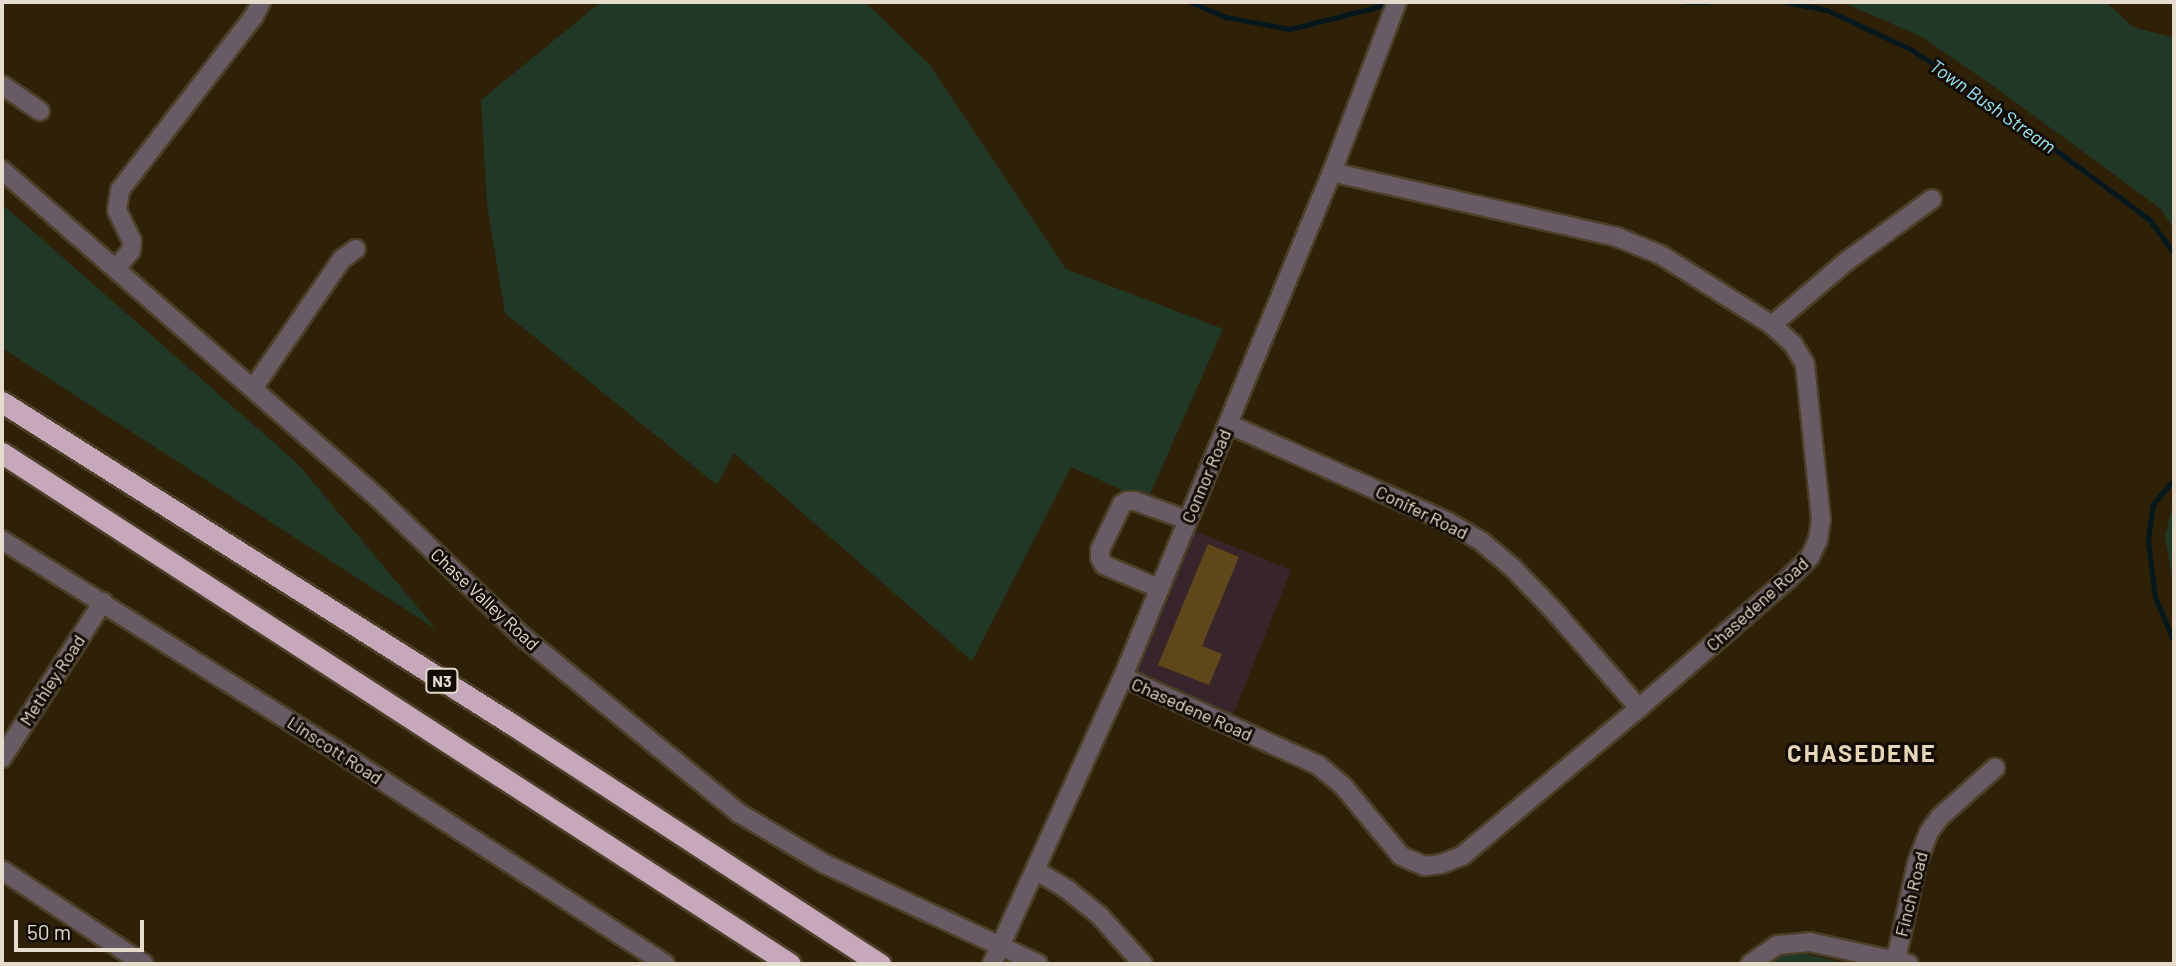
<!DOCTYPE html>
<html>
<head>
<meta charset="utf-8">
<style>
	body { margin:0 }
	#map { position:relative; width:2176px; height:966px; overflow:hidden; background:#2f2108; font-family:Barlow,sans-serif }
	div>[style] { position:absolute }
	.commercial>* { inset:0; background:#38252c; transform-origin:0 0 }
	.green>* { inset:0; background:#213826 }
	.stream>* { height:5px; margin:-2.5px; padding:0 2.5px; transform-origin:2.5px; border-radius:2.5px; background:#04181d }
	.building>* { inset:0; background:#5f471a }
	.roads { filter:drop-shadow(2px 0 #4c3f28) drop-shadow(-2px 0 #4c3f28) drop-shadow(0 2px #4c3f28) drop-shadow(0 -2px #4c3f28) }
	.minor>* { height:18px; margin:-9px; padding:0 9px; transform-origin:9px; border-radius:9px; background:#685b63 }
	.highway>* { height:21px; margin:-10.5px; padding:0 10.5px; transform-origin:10.5px; border-radius:10.5px; background:#c7a8bb }
	span { translate:-50% -50%; white-space:nowrap; text-align:center; line-height:1.15; -webkit-text-stroke:6px #120c04; paint-order:stroke }
	.shield-label span { padding:2px 5px; background:#120c04; border:2px solid; border-radius:5px; -webkit-text-stroke-width:0 }
	.shield-label { font-size:16px; color:#e5dccd; font-weight:700 }
	.street-label { font-size:18px; color:#e5dccd }
	.water-label { font-size:19px; color:#9ce8fc; font-style:italic }
	.district-label { font-size:24px; color:#e7d5b7; font-weight:700; letter-spacing:2px }
	.frame { position:absolute; inset:0; border:4px solid #e5dccd; pointer-events:none }
	.scale { position:absolute; left:14px; top:920px; width:130px; height:32px; box-sizing:border-box; border:4px solid #e5dccd; border-top:0; padding-left:9px; font-size:21px; line-height:24px; white-space:nowrap; color:#e5dccd; -webkit-text-stroke:5px #120c04; paint-order:stroke }
</style>
</head>
<body>
<div id="map">
	<div class="commercial">
		<div style="left:1192px;top:530px;width:107px;height:157px;rotate:22deg"></div>
	</div>
	<div class="green">
		<div style="clip-path:polygon(601px 2px,865px 2px,929px 64px,1066px 269px,1223px 329px,1147px 501px,1071px 467px,972px 661px,734px 453px,717px 485px,505px 313px,487px 204px,481px 100px)"></div>
		<div style="clip-path:polygon(1842px 2px,2106px 2px,2133px 27px,2174px 38px,2174px 229px,2161px 209px,1992px 85px,1920px 36px)"></div>
		<div style="clip-path:polygon(2px 204px,297px 463px,436px 629px,2px 348px)"></div>
		<div style="clip-path:polygon(2174px 501px,2174px 588px,2165px 536px)"></div>
		<div style="clip-path:polygon(1784px 949px,1848px 964px,1759px 964px)"></div>
	</div>
	<div class="stream">
		<div style="left:1190px;top:2px;width:39px;rotate:23deg"></div>
		<div style="left:1226px;top:17px;width:65px;rotate:10.6deg"></div>
		<div style="left:1290px;top:29px;width:106px;rotate:-14.2deg"></div>
		<div style="left:1686px;top:2px;width:21px"></div>
		<div style="left:1786px;top:2px;width:42px;rotate:11deg"></div>
		<div style="left:1827px;top:10px;width:94px;rotate:25.2deg"></div>
		<div style="left:1912px;top:50px;width:91px;rotate:33.3deg"></div>
		<div style="left:1988px;top:100px;width:200px;rotate:36.5deg"></div>
		<div style="left:2149px;top:219px;width:42px;rotate:53.7deg"></div>
		<div style="left:2174px;top:479px;width:33px;rotate:130deg"></div>
		<div style="left:2153px;top:504px;width:37px;rotate:98deg"></div>
		<div style="left:2148px;top:541px;width:56px;rotate:82.9deg"></div>
		<div style="left:2155px;top:597px;width:49px;rotate:67.1deg"></div>
	</div>
	<div class="building">
		<div style="clip-path:polygon(1208px 544px,1239px 557px,1202px 646px,1222px 654px,1209px 685px,1158px 665px)"></div>
	</div>
	<div class="roads">
		<div class="minor">
			<div style="left:2px;top:85px;width:46px;rotate:34.4deg"></div>
			<div style="left:2px;top:170px;width:498px;rotate:41.1deg"></div>
			<div style="left:377px;top:497px;width:201px;rotate:43.8deg"></div>
			<div style="left:522px;top:636px;width:280px;rotate:39.2deg"></div>
			<div style="left:739px;top:813px;width:100px;rotate:30.7deg"></div>
			<div style="left:825px;top:864px;width:235px;rotate:25.1deg"></div>
			<div style="left:116px;top:268px;width:23px;rotate:-49deg"></div>
			<div style="left:131px;top:251px;width:10px;rotate:-84deg"></div>
			<div style="left:132px;top:241px;width:34px;rotate:-116deg"></div>
			<div style="left:117px;top:210px;width:20px;rotate:-81deg"></div>
			<div style="left:120px;top:190px;width:220px;rotate:-52.4deg"></div>
			<div style="left:254px;top:16px;width:16px;rotate:-63deg"></div>
			<div style="left:1772px;top:325px;width:99px;rotate:-40.5deg"></div>
			<div style="left:1847px;top:261px;width:105px;rotate:-36.1deg"></div>
			<div style="left:254px;top:387px;width:155px;rotate:-55.5deg"></div>
			<div style="left:342px;top:259px;width:17px;rotate:-36deg"></div>
			<div style="left:1228px;top:424px;width:241px;rotate:24deg"></div>
			<div style="left:1448px;top:522px;width:39px;rotate:30deg"></div>
			<div style="left:1482px;top:542px;width:39px;rotate:40deg"></div>
			<div style="left:1512px;top:567px;width:62px;rotate:46.3deg"></div>
			<div style="left:1555px;top:612px;width:128px;rotate:48.8deg"></div>
			<div style="left:2px;top:540px;width:385px;rotate:32.2deg"></div>
			<div style="left:328px;top:745px;width:402px;rotate:33deg"></div>
			<div style="left:1158px;top:588px;width:59px;rotate:-156.9deg"></div>
			<div style="left:1104px;top:565px;width:8px;rotate:-120deg"></div>
			<div style="left:1100px;top:558px;width:8px;rotate:-90deg"></div>
			<div style="left:1100px;top:550px;width:51px;rotate:-64.4deg"></div>
			<div style="left:1122px;top:504px;width:6px;rotate:-31deg"></div>
			<div style="left:1127px;top:501px;width:8px"></div>
			<div style="left:1135px;top:501px;width:55px;rotate:20.1deg"></div>
			<div style="left:1123px;top:677px;width:214px;rotate:24.3deg"></div>
			<div style="left:1318px;top:765px;width:34px;rotate:40deg"></div>
			<div style="left:1344px;top:787px;width:89px;rotate:50.4deg"></div>
			<div style="left:1401px;top:856px;width:26px;rotate:23deg"></div>
			<div style="left:1425px;top:866px;width:16px;rotate:-7deg"></div>
			<div style="left:1441px;top:864px;width:22px;rotate:-21deg"></div>
			<div style="left:1462px;top:856px;width:231px;rotate:-39.9deg"></div>
			<div style="left:1639px;top:708px;width:197px;rotate:-40.9deg"></div>
			<div style="left:1788px;top:579px;width:31px;rotate:-45deg"></div>
			<div style="left:1810px;top:557px;width:19px;rotate:-65deg"></div>
			<div style="left:1818px;top:540px;width:21px;rotate:-82deg"></div>
			<div style="left:1821px;top:519px;width:156px;rotate:-95.9deg"></div>
			<div style="left:1805px;top:364px;width:23px;rotate:-121deg"></div>
			<div style="left:1793px;top:344px;width:28px;rotate:-138deg"></div>
			<div style="left:1772px;top:325px;width:131px;rotate:-147.8deg"></div>
			<div style="left:1661px;top:255px;width:48px;rotate:-157.8deg"></div>
			<div style="left:1617px;top:237px;width:292px;rotate:-167.2deg"></div>
			<div style="left:2px;top:758px;width:186px;rotate:-57.1deg"></div>
			<div style="left:2px;top:870px;width:170px;rotate:33.5deg"></div>
			<div style="left:1035px;top:870px;width:39px;rotate:31deg"></div>
			<div style="left:1068px;top:890px;width:40px;rotate:39deg"></div>
			<div style="left:1099px;top:915px;width:66px;rotate:48.1deg"></div>
			<div style="left:992px;top:964px;width:315px;rotate:-65.5deg"></div>
			<div style="left:1123px;top:677px;width:547px;rotate:-67.52deg"></div>
			<div style="left:1332px;top:172px;width:182px;rotate:-69.1deg"></div>
			<div style="left:1750px;top:964px;width:33px;rotate:-35deg"></div>
			<div style="left:1777px;top:945px;width:33px;rotate:-5deg"></div>
			<div style="left:1810px;top:942px;width:101px;rotate:12.5deg"></div>
			<div style="left:1895px;top:964px;width:103px;rotate:-77.7deg"></div>
			<div style="left:1917px;top:863px;width:33px;rotate:-69deg"></div>
			<div style="left:1929px;top:832px;width:19px;rotate:-54deg"></div>
			<div style="left:1940px;top:817px;width:74px;rotate:-41.7deg"></div>
		</div>
		<div class="highway">
			<div style="left:2px;top:402px;width:601px;rotate:32.29deg"></div>
			<div style="left:510px;top:723px;width:442px;rotate:33.1deg"></div>
			<div style="left:2px;top:453px;width:939px;rotate:32.96deg"></div>
		</div>
	</div>
	<div class="shield-label">
		<span style="left:442px;top:681px">N3</span>
	</div>
	<div class="street-label">
		<span style="left:1206px;top:476px;rotate:-67deg">Connor Road</span>
		<span style="left:1422px;top:512px;rotate:26deg">Conifer Road</span>
		<span style="left:485px;top:599px;rotate:43deg">Chase Valley Road</span>
		<span style="left:1757px;top:604px;rotate:-42deg">Chasedene Road</span>
		<span style="left:52px;top:680px;rotate:-57deg">Methley Road</span>
		<span style="left:1192px;top:709px;rotate:24deg">Chasedene Road</span>
		<span style="left:335px;top:750px;rotate:33deg">Linscott Road</span>
		<span style="left:1911px;top:894px;rotate:-76deg">Finch Road</span>
	</div>
	<div class="water-label">
		<span style="left:1993px;top:106px;rotate:35deg">Town Bush Stream</span>
	</div>
	<div class="district-label">
		<span style="left:1862px;top:753px">CHASEDENE</span>
	</div>
	<div class="frame"></div>
	<div class="scale">50 m</div>
</div>
</body>
</html>
